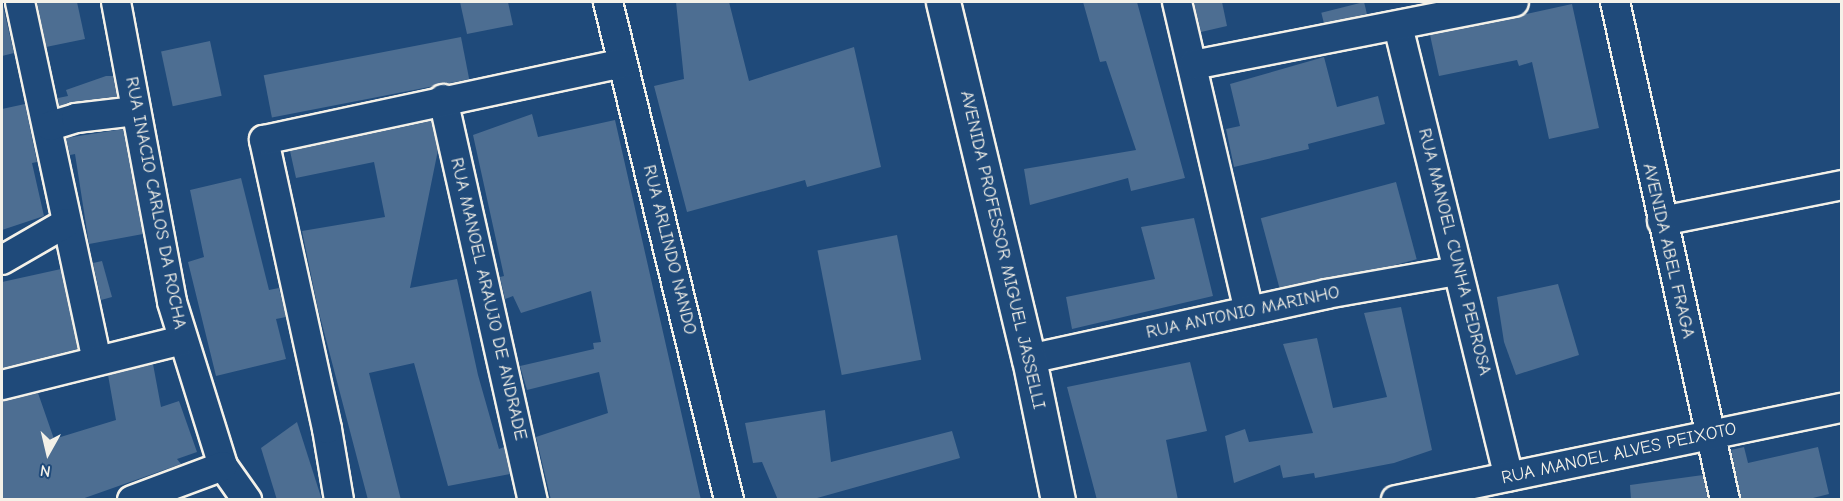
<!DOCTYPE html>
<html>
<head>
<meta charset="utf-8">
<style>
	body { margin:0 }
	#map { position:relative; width:1843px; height:501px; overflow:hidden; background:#1f4a7a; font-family:"Comic Neue",sans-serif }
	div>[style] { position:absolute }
	.building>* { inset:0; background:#4d6e92; transform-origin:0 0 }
	.roads { filter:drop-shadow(2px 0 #f4f1e8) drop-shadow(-2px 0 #f4f1e8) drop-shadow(0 2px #f4f1e8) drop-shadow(0 -2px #f4f1e8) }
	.street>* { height:28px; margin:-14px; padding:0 14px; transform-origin:14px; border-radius:14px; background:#1f4a7a }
	.secondary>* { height:33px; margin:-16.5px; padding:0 16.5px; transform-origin:16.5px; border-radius:16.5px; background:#1f4a7a }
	span { translate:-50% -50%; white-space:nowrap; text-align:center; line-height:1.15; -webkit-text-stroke:4.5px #1f4a7a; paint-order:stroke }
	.street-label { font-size:18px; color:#f4f1e8 }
	.frame { position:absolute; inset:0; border:3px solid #f4f1e8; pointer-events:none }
	.north { position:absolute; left:18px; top:423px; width:60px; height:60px; -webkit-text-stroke:4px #1f4a7a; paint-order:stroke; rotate:188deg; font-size:16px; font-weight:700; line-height:24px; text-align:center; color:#f4f1e8 }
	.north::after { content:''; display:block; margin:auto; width:21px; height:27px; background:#f4f1e8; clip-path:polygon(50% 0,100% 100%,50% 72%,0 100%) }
</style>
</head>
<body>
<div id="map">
	<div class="building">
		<div style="clip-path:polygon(2px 2px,14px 53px,2px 56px)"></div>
		<div style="clip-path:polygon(37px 2px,77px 2px,85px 39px,46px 47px)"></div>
		<div style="clip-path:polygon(460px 2px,508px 2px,513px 25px,467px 34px)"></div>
		<div style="clip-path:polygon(676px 2px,729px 2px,749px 81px,854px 47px,881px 167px,807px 187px,805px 180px,687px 212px,654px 86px,684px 79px)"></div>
		<div style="clip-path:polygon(1083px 2px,1137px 2px,1185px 178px,1131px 191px,1128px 178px,1030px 205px,1024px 169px,1136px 150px,1106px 61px,1100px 62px)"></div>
		<div style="clip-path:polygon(1194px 2px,1222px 2px,1227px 26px,1201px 32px)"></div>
		<div style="left:1364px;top:2px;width:12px;height:44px;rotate:76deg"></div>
		<div style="clip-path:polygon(1572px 4px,1599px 128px,1549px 139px,1532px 62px,1519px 66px,1517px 60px,1439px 76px,1430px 35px)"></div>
		<div style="left:461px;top:37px;width:43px;height:201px;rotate:79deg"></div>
		<div style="left:210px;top:41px;width:56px;height:50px;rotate:78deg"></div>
		<div style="clip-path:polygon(1324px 57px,1337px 107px,1378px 96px,1385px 124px,1308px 144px,1309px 149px,1234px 167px,1226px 129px,1240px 126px,1230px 84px)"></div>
		<div style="clip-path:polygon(106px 76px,113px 76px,117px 97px,59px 106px,58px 98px,68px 96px,66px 90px)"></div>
		<div style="clip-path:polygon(25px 104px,37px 162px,32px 163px,44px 216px,2px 230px,2px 109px)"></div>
		<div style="clip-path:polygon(532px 114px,538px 137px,615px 120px,701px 500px,551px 500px,536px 437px,608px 413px,599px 372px,527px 390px,520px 366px,594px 349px,593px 343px,601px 342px,591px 291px,521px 313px,513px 296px,505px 299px,500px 277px,504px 276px,473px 135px)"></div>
		<div style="clip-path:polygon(431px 121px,438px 150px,410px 288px,457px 279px,478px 375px,499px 449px,504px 447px,510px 474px,448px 486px,414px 363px,369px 373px,401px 500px,368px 500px,318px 309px,302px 231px,385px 217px,374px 162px,296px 178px,290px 151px)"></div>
		<div style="clip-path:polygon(123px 129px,143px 234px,89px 244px,75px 154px,70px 155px,66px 138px)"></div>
		<div style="clip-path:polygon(241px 178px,269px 290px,279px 288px,286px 317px,276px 319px,286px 359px,216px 376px,188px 262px,204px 257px,190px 190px)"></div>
		<div style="left:1396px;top:182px;width:80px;height:140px;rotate:75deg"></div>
		<div style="clip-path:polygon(1194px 218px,1213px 296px,1072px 329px,1066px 297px,1155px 279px,1141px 227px)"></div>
		<div style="left:897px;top:235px;width:127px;height:81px;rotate:79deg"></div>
		<div style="clip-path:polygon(102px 261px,112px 297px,101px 300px,93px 263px)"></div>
		<div style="clip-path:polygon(61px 269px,78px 349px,2px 368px,2px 282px)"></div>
		<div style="clip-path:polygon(1558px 284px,1579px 355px,1516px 375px,1504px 342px,1497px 297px)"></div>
		<div style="clip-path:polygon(1401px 307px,1432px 450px,1394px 463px,1315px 478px,1314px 473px,1283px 478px,1280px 465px,1234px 483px,1225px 436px,1245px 429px,1249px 442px,1313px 433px,1283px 344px,1317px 338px,1333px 408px,1387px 397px,1364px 313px)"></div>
		<div style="clip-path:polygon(1190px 362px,1207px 431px,1166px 440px,1178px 500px,1097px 500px,1067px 387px)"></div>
		<div style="clip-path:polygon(153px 364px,161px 407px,179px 401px,197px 452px,177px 459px,181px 464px,79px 500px,2px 500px,2px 401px,38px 393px,54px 439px,116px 420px,108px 375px)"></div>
		<div style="clip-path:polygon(825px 410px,831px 462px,952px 431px,960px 458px,810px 500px,778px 500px,762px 462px,753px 463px,745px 423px)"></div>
		<div style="clip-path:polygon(297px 422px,322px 500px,277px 500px,261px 448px)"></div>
		<div style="clip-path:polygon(1744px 447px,1748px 463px,1818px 447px,1829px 494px,1805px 500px,1741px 500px,1731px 450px)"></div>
		<div style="clip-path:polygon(1703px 475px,1708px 500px,1631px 500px,1630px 485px)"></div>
	</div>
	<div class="roads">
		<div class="street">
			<div style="left:20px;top:2px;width:366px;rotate:77.9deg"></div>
			<div style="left:116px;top:2px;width:305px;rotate:79.4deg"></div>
			<div style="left:172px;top:302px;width:172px;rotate:72.7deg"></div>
			<div style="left:223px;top:466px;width:42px;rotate:54.8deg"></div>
			<div style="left:608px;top:2px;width:512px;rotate:76.34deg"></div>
			<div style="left:1177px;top:2px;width:317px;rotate:76.9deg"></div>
			<div style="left:1615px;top:2px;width:510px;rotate:77.54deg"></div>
			<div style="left:1398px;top:26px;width:464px;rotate:76.2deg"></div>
			<div style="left:1193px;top:65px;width:327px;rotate:-11.1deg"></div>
			<div style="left:443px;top:99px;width:411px;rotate:77.4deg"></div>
			<div style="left:50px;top:126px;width:27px;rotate:-17deg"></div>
			<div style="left:76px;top:118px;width:60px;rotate:-6.7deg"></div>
			<div style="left:1662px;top:221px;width:184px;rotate:-11.3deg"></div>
			<div style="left:2px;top:260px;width:74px;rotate:-30deg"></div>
			<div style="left:1029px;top:359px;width:304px;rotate:-12.3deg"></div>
			<div style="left:1326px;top:294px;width:133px;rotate:-10deg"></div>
			<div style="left:2px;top:385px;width:186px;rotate:-14deg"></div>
			<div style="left:132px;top:500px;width:97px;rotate:-20.5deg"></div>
			<div style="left:339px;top:500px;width:72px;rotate:-99.6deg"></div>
			<div style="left:327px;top:429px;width:296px;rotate:-102.3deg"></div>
			<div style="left:264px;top:140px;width:366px;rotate:-12.1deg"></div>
			<div style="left:1396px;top:500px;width:455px;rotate:-11.7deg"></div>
		</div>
		<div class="secondary">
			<div style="left:943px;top:2px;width:367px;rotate:76.5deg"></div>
			<div style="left:1029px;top:359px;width:144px;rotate:78.4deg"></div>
		</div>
	</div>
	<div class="street-label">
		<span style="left:155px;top:203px;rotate:79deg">RUA INACIO CARLOS DA ROCHA</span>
		<span style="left:669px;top:250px;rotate:76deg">RUA ARLINDO NANDO</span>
		<span style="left:1002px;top:250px;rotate:77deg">AVENIDA PROFESSOR MIGUEL JASSELLI</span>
		<span style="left:1668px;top:251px;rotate:77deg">AVENIDA ABEL FRAGA</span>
		<span style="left:1454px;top:252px;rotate:76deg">RUA MANOEL CUNHA PEDROSA</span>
		<span style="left:488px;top:299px;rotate:77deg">RUA MANOEL ARAUJO DE ANDRADE</span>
		<span style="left:1243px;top:313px;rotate:-12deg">RUA ANTONIO MARINHO</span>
		<span style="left:1619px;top:454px;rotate:-12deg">RUA MANOEL ALVES PEIXOTO</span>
	</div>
	<div class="frame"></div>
	<div class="north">N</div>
</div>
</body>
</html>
